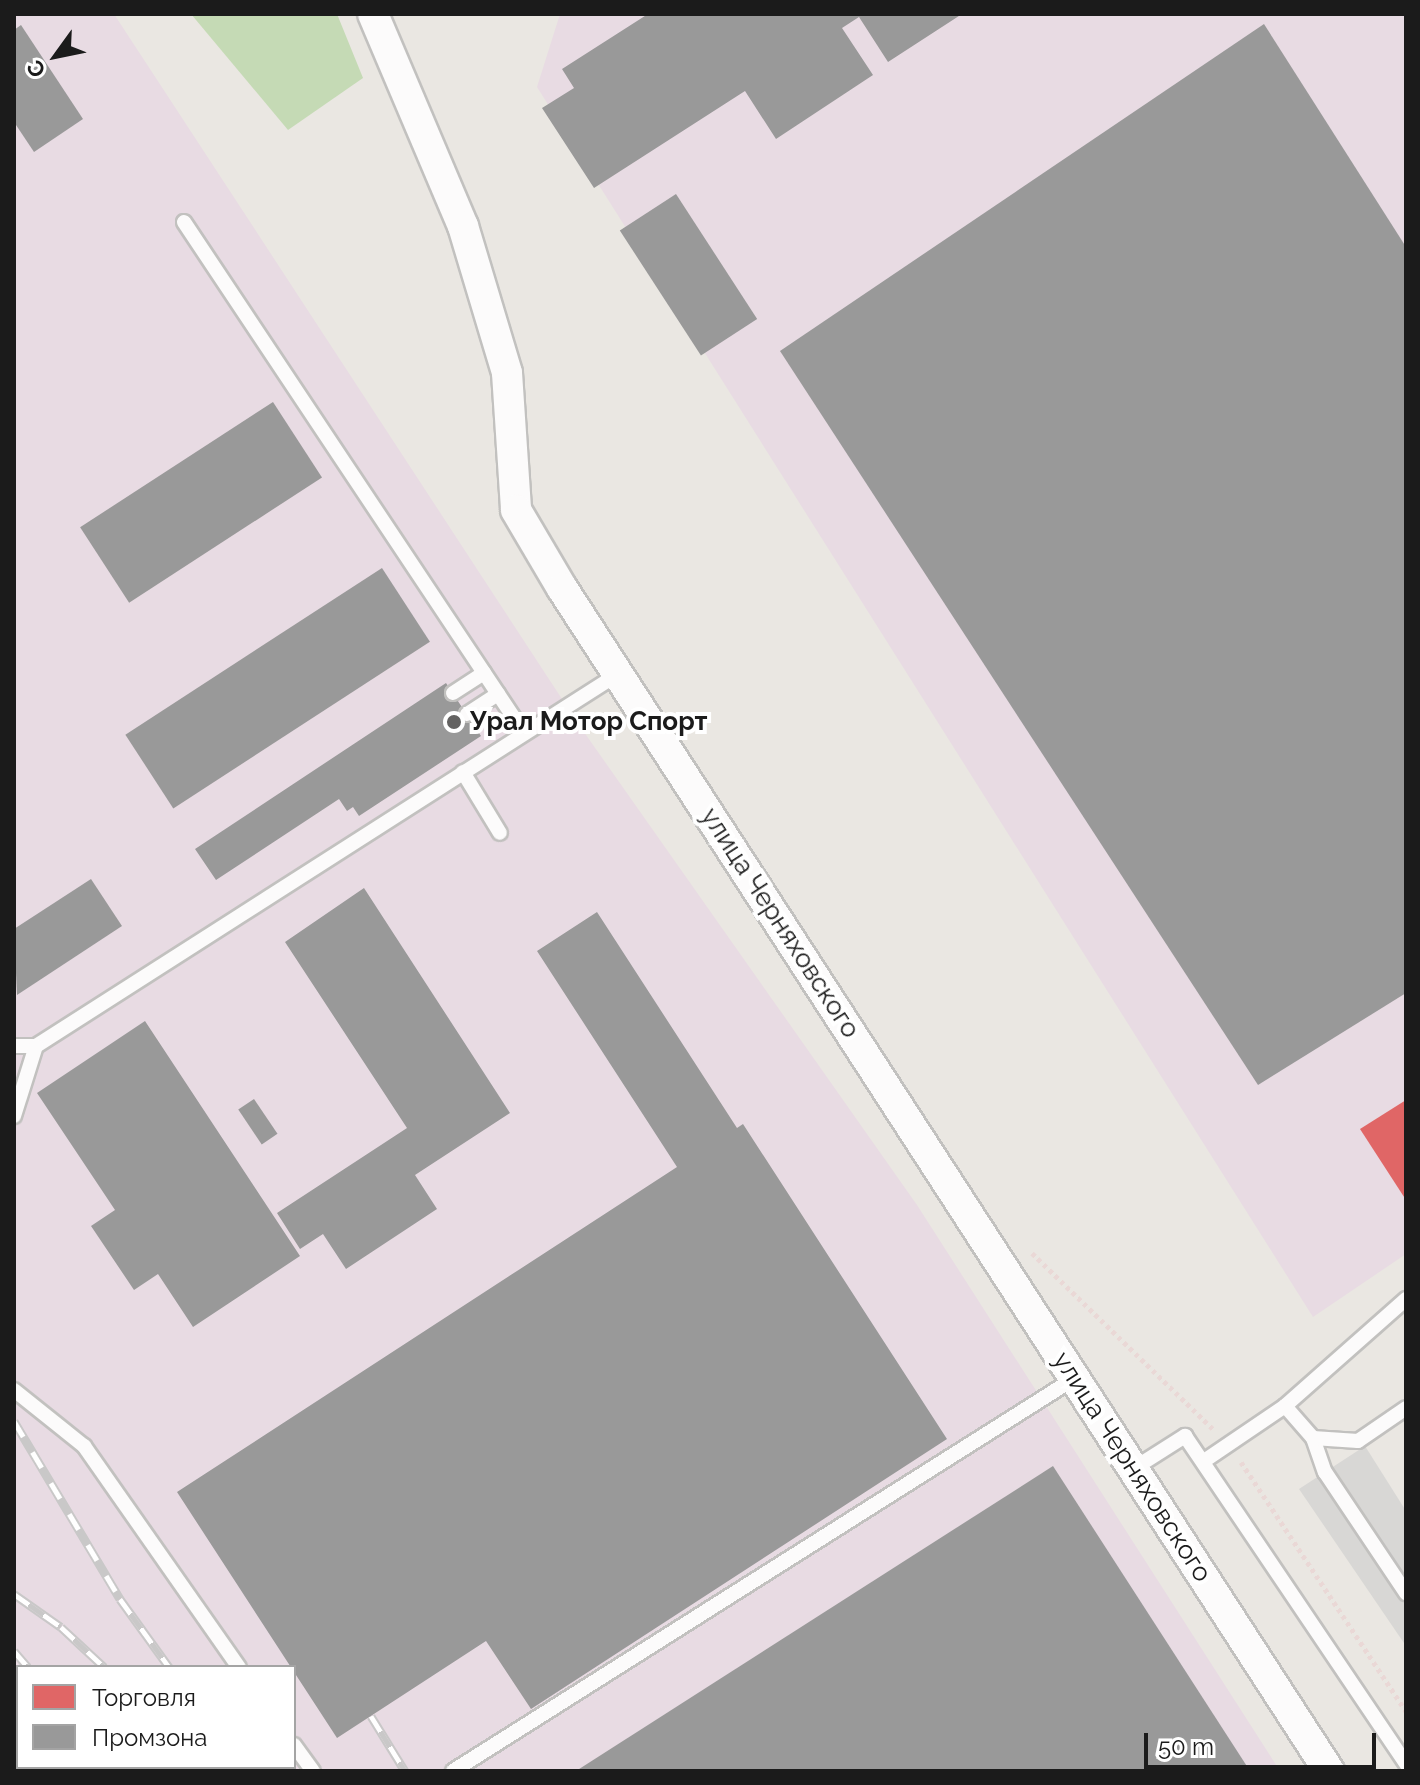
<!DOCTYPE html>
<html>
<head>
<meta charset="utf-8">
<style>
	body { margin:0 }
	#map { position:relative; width:1420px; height:1785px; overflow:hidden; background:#eae7e2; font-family:Raleway,sans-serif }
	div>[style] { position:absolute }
	.industrial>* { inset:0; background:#e8dbe3 }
	.forest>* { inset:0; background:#c5dab5 }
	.parking>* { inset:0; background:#d8d7d5 }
	.shops>* { inset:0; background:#e06666 }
	.industry>* { inset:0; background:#999; transform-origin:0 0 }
	.path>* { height:5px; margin-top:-2.5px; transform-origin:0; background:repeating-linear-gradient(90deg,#ead8d6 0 4px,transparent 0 8px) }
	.roads { filter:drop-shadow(2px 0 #c2c1bf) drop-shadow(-2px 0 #c2c1bf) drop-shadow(0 2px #c2c1bf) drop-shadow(0 -2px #c2c1bf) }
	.lane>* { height:14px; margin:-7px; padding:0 7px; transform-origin:7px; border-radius:7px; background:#fcfbfb }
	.street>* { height:30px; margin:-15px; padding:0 15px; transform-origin:15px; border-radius:15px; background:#fcfbfb }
	.rail>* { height:9px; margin-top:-4.5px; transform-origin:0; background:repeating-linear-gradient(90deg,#fff 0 18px,#c9c8c8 0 36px); box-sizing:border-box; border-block:2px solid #c9c8c8 }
	.dots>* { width:22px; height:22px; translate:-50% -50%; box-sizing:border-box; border:4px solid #fff; border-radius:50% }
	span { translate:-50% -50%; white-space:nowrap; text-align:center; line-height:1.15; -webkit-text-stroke:8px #fff; paint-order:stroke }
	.poi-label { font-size:26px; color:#1b1b1b; font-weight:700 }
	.left { translate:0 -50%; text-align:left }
	.street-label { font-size:26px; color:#1b1b1b }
	.frame { position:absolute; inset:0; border:16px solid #1b1b1b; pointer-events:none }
	.legend { position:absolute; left:16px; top:1665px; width:280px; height:104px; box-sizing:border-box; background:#fff; border:2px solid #a4a4a4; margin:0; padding:10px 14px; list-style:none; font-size:24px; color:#1b1b1b }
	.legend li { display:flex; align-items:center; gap:16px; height:40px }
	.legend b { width:40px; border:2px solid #a4a4a4 }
	.north { position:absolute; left:16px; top:16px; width:80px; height:80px; -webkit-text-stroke:6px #fff; paint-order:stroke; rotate:237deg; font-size:22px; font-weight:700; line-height:32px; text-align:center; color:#1b1b1b }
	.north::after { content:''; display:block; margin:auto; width:28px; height:36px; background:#1b1b1b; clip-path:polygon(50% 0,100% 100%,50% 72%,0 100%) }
	.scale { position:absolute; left:1144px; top:1733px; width:232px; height:36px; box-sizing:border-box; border:4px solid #1b1b1b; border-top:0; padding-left:10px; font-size:24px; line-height:28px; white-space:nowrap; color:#1b1b1b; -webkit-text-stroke:6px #fff; paint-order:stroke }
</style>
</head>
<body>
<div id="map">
	<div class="industrial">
		<div style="clip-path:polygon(evenodd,14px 14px,114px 14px,579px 725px,917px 1205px,1280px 1771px,14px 1771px,14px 14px,18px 1667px,294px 1667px,294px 1767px,18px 1767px,18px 1667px)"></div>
		<div style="clip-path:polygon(560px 14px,1406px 14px,1406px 1254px,1313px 1317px,537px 87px)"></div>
	</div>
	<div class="forest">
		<div style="clip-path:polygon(191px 14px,337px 14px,363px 78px,288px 130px)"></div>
	</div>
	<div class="parking">
		<div style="clip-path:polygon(1365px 1446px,1406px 1511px,1406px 1646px,1299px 1489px)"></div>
	</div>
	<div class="shops">
		<div style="clip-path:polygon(1406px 1100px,1406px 1200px,1360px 1129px)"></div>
	</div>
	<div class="industry">
		<div style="clip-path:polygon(648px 14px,962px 14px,888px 62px,859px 17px,842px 28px,873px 75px,776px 139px,745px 91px,594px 188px,542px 108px,574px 88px,562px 69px)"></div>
		<div style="clip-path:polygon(1264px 24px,1406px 247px,1406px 993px,1258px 1085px,780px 351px)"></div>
		<div style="clip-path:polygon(21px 25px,83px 119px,34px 152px,14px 122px,14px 30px)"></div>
		<div style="left:676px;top:194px;width:149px;height:67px;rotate:57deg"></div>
		<div style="left:273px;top:402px;width:90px;height:230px;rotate:57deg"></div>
		<div style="left:382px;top:568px;width:88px;height:306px;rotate:57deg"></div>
		<div style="clip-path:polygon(446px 683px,481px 736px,359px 816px,353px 807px,347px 811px,339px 799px,216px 880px,195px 849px)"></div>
		<div style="clip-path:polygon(91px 879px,122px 926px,17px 995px,14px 929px)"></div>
		<div style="clip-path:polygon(364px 888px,510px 1113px,415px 1175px,437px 1209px,346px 1269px,323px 1234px,300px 1249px,277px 1213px,407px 1128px,285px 942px)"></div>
		<div style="clip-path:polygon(597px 912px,737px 1128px,743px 1124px,947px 1439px,531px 1709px,486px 1641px,337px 1738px,177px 1492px,677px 1167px,537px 951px)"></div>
		<div style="clip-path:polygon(145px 1021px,300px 1256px,193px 1327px,158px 1274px,134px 1290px,91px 1226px,115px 1210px,37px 1093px)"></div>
		<div style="left:254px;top:1099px;width:42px;height:19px;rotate:56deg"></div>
		<div style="clip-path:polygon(1053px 1466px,1250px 1771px,576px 1771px)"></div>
	</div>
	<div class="path">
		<div style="left:1032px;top:1253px;width:254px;rotate:44.2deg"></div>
		<div style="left:1241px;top:1462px;width:299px;rotate:56.5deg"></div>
	</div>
	<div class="roads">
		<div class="lane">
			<div style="left:184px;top:222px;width:614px;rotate:56.36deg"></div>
			<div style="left:453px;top:693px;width:37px;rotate:-33deg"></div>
			<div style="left:467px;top:714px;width:37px;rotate:-33deg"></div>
			<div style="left:463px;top:772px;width:71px;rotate:58.8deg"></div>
			<div style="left:14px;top:1046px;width:22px"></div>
			<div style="left:36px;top:1046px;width:691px;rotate:-32.59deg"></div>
			<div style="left:14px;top:1116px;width:73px;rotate:-72.6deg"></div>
			<div style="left:14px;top:1390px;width:90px;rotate:38.7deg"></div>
			<div style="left:84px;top:1446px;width:270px;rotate:55deg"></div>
			<div style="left:1285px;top:1406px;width:162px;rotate:-41.5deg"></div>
			<div style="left:1313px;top:1438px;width:36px;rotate:71deg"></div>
			<div style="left:1325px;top:1472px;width:146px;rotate:56.2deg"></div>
			<div style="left:1204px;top:1461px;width:98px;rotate:-34.2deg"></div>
			<div style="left:1285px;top:1406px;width:43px;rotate:48.8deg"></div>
			<div style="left:1313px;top:1438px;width:45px;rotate:3.8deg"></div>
			<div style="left:1358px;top:1441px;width:58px;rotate:-34.5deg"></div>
			<div style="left:1133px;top:1469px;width:62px;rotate:-32.4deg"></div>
			<div style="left:1185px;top:1436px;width:396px;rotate:56deg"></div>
			<div style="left:294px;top:1745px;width:32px;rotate:54deg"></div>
			<div style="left:453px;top:1771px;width:736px;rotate:-32.29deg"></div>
		</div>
		<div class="street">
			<div style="left:373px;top:14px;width:230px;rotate:67deg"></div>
			<div style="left:463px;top:226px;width:153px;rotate:73.3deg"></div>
			<div style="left:507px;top:373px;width:137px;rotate:86.2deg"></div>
			<div style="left:516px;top:510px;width:91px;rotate:59.5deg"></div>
			<div style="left:562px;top:588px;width:1410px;rotate:57.04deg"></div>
		</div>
	</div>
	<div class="rail">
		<div style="left:14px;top:1421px;width:207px;rotate:59.2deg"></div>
		<div style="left:120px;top:1599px;width:84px;rotate:54.2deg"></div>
		<div style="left:14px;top:1594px;width:57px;rotate:35.1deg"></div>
		<div style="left:61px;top:1627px;width:59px;rotate:42.9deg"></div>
		<div style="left:14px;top:1651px;width:21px;rotate:49deg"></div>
		<div style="left:371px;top:1716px;width:65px;rotate:58.3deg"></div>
		<div style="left:112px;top:1767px;width:5px;rotate:53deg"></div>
		<div style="left:210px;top:1767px;width:6px;rotate:45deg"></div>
		<div style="left:238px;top:1767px;width:7px;rotate:34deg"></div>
	</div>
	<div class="dots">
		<div style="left:454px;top:722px;background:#636261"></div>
	</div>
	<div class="poi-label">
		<span class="left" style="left:470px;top:722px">Урал Мотор Спорт</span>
	</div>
	<div class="street-label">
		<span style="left:780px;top:923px;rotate:57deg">улица Черняховского</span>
		<span style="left:1132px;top:1467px;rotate:57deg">улица Черняховского</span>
	</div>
	<div class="frame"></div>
	<ul class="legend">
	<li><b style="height:22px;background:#e06666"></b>Торговля</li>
	<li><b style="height:22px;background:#999"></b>Промзона</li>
	</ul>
	<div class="north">С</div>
	<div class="scale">50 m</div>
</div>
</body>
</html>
